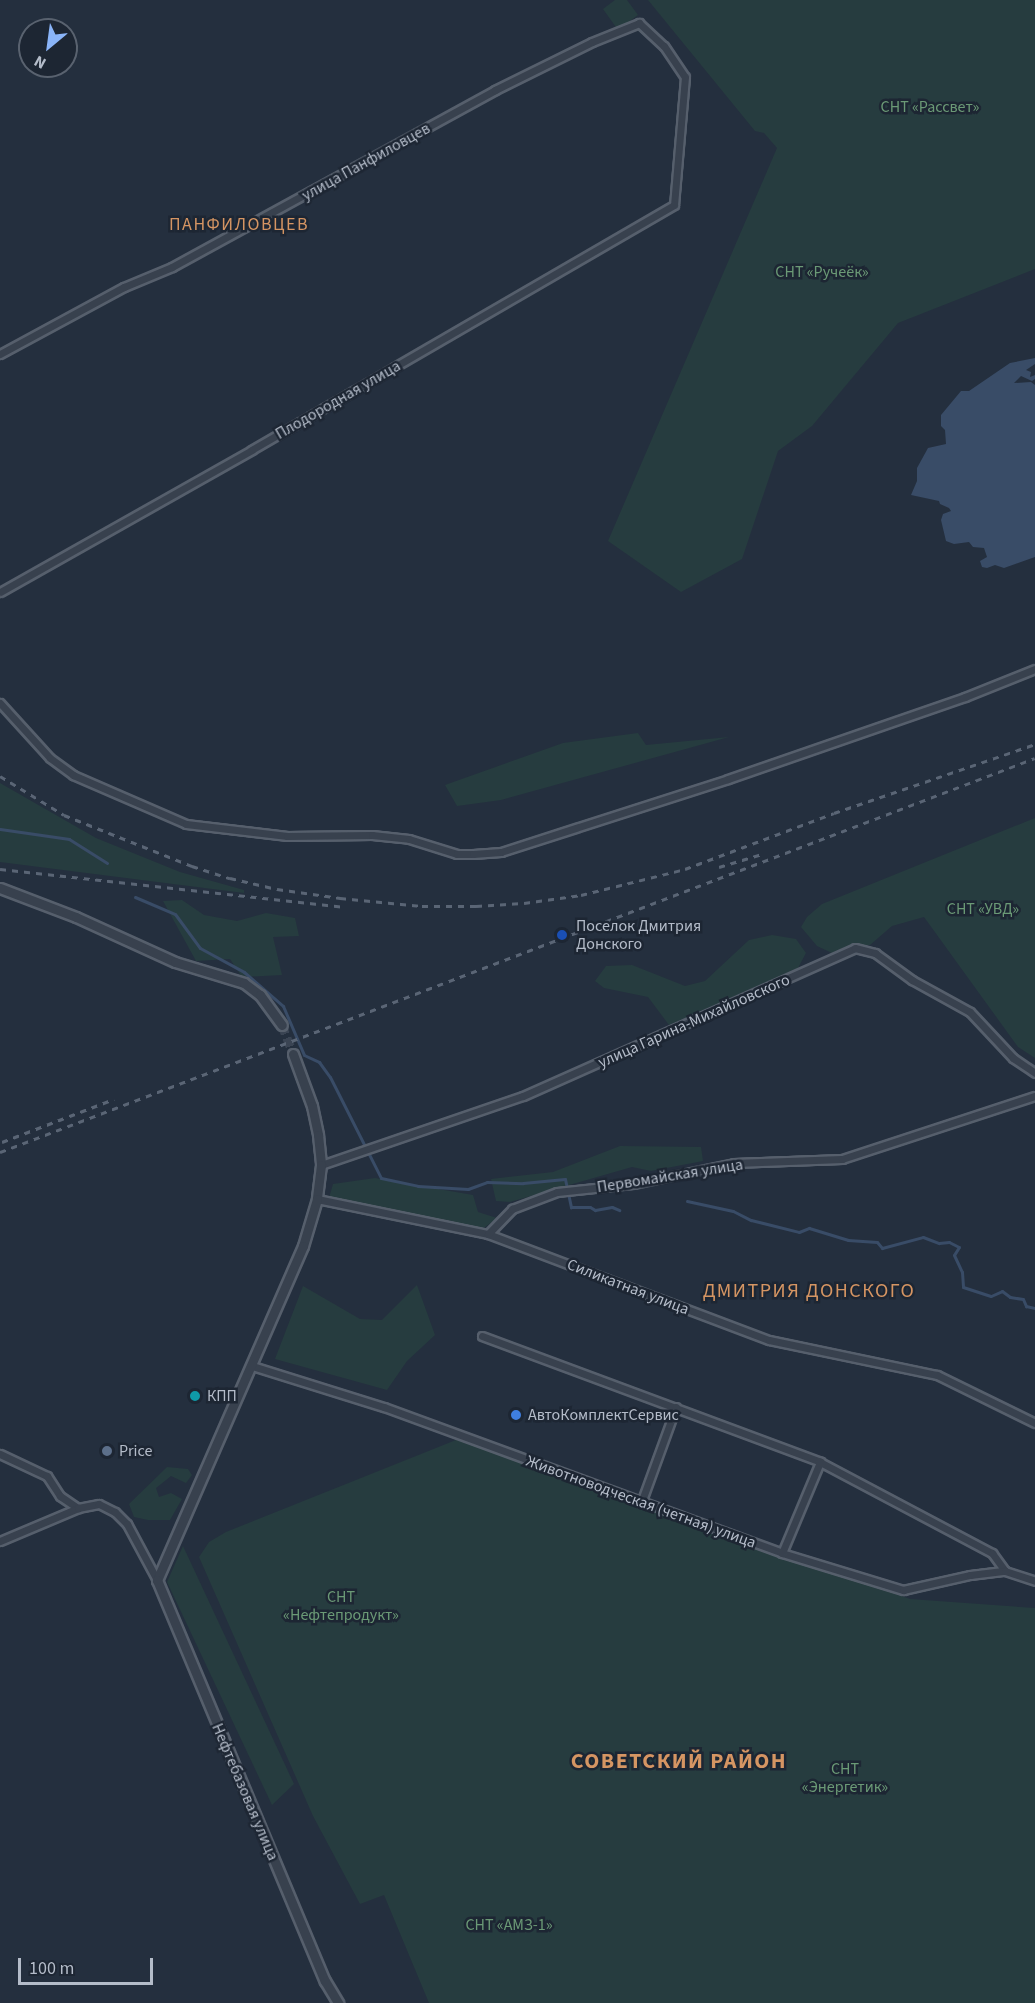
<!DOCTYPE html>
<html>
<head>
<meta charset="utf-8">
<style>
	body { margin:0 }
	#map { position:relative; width:1035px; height:2003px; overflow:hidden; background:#242f3e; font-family:"Source Sans 3",sans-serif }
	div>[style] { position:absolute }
	.green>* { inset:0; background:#263c3f }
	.water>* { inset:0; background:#394c67 }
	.stream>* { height:3px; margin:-1.5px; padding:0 1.5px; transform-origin:1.5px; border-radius:1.5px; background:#394c67 }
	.tertiary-tunnel>* { height:9px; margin-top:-4.5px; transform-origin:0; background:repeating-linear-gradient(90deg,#3a4453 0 9px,transparent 0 13.5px) }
	.roads { filter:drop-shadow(2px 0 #565f6c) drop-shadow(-2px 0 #565f6c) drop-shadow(0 2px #565f6c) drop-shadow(0 -2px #565f6c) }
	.minor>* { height:7px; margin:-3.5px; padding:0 3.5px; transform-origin:3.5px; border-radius:3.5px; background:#38414e }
	.tertiary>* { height:9px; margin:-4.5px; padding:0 4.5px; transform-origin:4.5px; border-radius:4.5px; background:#38414e }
	.rail>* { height:3px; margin-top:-1.5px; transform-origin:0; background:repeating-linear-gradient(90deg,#5a6575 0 6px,transparent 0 12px) }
	.dots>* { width:16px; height:16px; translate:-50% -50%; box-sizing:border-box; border:3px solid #1d2633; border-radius:50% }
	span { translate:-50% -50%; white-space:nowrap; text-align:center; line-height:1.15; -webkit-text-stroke:5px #1d2633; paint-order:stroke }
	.park-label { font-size:16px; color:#6b9a76 }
	.street-label { font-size:16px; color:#b4bcc9 }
	.poi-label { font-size:16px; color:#b4bcc9 }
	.left { translate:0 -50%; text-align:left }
	.neighbourhood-label { font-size:18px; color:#d59563; letter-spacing:1.5px }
	.quarter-label { font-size:20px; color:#d59563; letter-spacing:1.5px }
	.district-label { font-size:22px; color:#d59563; font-weight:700; letter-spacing:1.5px }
	.north { position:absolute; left:18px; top:18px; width:60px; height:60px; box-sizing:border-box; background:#1d2633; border:2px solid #59626f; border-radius:50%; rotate:209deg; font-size:16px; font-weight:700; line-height:24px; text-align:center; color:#b4bcc9 }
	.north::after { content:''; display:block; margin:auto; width:21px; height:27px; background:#8ab4f8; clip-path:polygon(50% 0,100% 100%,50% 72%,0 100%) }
	.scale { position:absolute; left:18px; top:1958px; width:135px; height:27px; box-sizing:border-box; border:3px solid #b4bcc9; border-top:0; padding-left:8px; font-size:18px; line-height:21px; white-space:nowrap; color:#b4bcc9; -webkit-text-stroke:4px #1d2633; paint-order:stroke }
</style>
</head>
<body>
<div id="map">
	<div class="green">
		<div style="clip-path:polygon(615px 0,627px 0,638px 15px,618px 30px,603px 9px)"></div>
		<div style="clip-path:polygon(648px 0,1035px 0,1035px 269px,898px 323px,812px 426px,778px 451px,742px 559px,681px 592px,608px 541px,777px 148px,764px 133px,755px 131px)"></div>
		<div style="clip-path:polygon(638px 733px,646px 745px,729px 737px,501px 800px,457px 806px,445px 785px,563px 743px)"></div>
		<div style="clip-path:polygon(0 783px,96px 838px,180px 872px,244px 890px,244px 893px,0 862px)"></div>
		<div style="clip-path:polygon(1035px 818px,1035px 1058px,1018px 1047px,924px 917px,892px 926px,870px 945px,850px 945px,832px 953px,817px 946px,801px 927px,807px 917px,822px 904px)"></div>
		<div style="clip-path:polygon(182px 900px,204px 915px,237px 921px,266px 913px,295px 918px,299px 936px,273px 937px,282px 975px,242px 977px,230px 959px,196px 961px,163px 901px)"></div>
		<div style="clip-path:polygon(772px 935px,796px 939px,806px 953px,798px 968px,669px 1025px,648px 997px,604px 988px,595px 981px,606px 966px,632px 965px,685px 986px,705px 981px,749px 940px)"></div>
		<div style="clip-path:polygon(620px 1146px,701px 1147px,703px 1161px,651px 1171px,632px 1167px,510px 1202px,496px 1201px,491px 1179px,553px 1172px)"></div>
		<div style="clip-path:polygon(375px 1178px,473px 1195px,478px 1212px,497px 1218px,484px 1228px,329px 1198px,333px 1184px)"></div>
		<div style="clip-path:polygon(417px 1285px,435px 1335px,407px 1361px,387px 1390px,275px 1359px,303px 1286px,360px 1319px,382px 1320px)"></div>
		<div style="clip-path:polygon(466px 1436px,910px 1599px,1035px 1608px,1035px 2003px,429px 2003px,384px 1895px,360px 1904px,313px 1816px,199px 1557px,209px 1542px,226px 1532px)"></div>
		<div style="clip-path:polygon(167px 1467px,188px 1469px,192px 1475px,186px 1483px,171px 1476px,156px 1488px,159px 1497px,171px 1493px,182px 1499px,170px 1520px,148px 1520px,134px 1517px,129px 1504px)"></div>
		<div style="clip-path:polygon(183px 1546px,294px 1784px,272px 1805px,167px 1582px)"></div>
	</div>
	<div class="water">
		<div style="clip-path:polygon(1035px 358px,1035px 364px,1026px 370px,1031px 372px,1030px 377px,1035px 375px,1035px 379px,1032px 381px,1021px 376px,1014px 383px,1031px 382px,1035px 385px,1035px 557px,1004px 568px,995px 565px,987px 568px,982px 567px,980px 561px,987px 557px,984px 548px,973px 547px,969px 542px,954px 544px,946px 541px,941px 520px,943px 514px,951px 511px,949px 508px,940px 504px,939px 501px,911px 495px,917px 481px,917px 468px,928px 448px,946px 444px,945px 430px,941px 426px,941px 415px,961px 391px,969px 391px,1010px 363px)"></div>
	</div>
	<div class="stream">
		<div style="left:0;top:829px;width:70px;rotate:8.2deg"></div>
		<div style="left:69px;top:839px;width:45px;rotate:32.3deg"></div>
		<div style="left:135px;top:897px;width:43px;rotate:23deg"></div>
		<div style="left:175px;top:914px;width:42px;rotate:53.7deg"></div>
		<div style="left:200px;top:948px;width:50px;rotate:28.6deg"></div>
		<div style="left:244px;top:972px;width:52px;rotate:41.1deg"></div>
		<div style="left:283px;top:1006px;width:53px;rotate:66.8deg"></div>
		<div style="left:304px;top:1055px;width:17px;rotate:25deg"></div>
		<div style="left:319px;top:1062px;width:19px;rotate:54deg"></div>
		<div style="left:330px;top:1077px;width:113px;rotate:63.2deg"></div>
		<div style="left:381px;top:1178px;width:38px;rotate:12deg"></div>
		<div style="left:418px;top:1186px;width:50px;rotate:3.4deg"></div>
		<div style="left:468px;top:1189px;width:20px;rotate:-20deg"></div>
		<div style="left:487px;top:1182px;width:36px;rotate:2deg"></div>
		<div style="left:523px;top:1183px;width:42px;rotate:-5.4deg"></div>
		<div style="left:565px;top:1179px;width:29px;rotate:78deg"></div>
		<div style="left:571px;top:1207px;width:19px"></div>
		<div style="left:590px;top:1207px;width:6px;rotate:31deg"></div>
		<div style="left:595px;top:1210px;width:17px;rotate:-10deg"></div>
		<div style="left:612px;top:1207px;width:8px;rotate:23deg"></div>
		<div style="left:687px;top:1201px;width:47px;rotate:12.3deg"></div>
		<div style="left:733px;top:1211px;width:20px;rotate:27deg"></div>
		<div style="left:751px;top:1220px;width:49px;rotate:14deg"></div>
		<div style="left:799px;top:1232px;width:11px;rotate:-22deg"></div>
		<div style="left:809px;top:1228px;width:41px;rotate:17.1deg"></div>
		<div style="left:848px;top:1240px;width:29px;rotate:4deg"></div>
		<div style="left:877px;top:1242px;width:8px;rotate:50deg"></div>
		<div style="left:882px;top:1248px;width:42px;rotate:-15deg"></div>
		<div style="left:923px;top:1237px;width:17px;rotate:21deg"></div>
		<div style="left:939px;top:1243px;width:10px;rotate:-6deg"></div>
		<div style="left:949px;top:1242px;width:11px;rotate:27deg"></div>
		<div style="left:959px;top:1247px;width:9px;rotate:122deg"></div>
		<div style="left:954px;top:1255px;width:19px;rotate:65deg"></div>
		<div style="left:962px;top:1272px;width:15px;rotate:86deg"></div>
		<div style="left:963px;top:1287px;width:29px;rotate:18deg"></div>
		<div style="left:991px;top:1296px;width:12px;rotate:-24deg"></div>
		<div style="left:1002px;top:1291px;width:10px;rotate:37deg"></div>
		<div style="left:1010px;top:1297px;width:13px;rotate:9deg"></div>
		<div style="left:1023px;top:1299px;width:8px;rotate:67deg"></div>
		<div style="left:1026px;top:1306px;width:9px;rotate:13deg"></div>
	</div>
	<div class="tertiary-tunnel">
		<div style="left:282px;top:1025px;width:31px;rotate:69deg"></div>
	</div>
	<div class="roads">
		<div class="minor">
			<div style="left:0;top:354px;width:141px;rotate:-28.4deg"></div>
			<div style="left:124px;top:287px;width:52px;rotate:-22.6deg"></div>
			<div style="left:172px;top:267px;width:368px;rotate:-28.7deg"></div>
			<div style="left:495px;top:90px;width:108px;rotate:-26.3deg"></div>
			<div style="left:592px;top:42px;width:51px;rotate:-22deg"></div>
			<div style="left:639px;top:23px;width:34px;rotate:43deg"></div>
			<div style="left:664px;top:46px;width:37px;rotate:56deg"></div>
			<div style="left:685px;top:77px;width:128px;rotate:94.9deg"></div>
			<div style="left:674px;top:205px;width:488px;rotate:149.9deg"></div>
			<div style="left:252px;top:450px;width:289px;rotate:150.6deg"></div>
			<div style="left:0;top:703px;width:74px;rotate:47.7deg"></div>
			<div style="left:50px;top:758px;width:29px;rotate:36deg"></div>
			<div style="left:73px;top:775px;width:123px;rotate:23.4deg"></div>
			<div style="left:186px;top:824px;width:102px;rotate:6.8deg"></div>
			<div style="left:287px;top:836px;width:85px;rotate:-0.7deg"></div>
			<div style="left:372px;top:835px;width:37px;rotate:6deg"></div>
			<div style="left:409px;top:839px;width:50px;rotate:17.4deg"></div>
			<div style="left:457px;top:854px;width:16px"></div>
			<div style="left:473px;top:854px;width:28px;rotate:-4deg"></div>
			<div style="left:501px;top:852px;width:238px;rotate:-17.8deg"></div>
			<div style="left:728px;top:779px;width:251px;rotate:-19.1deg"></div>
			<div style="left:965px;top:697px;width:75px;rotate:-21.8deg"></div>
			<div style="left:321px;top:1165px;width:213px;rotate:-18.9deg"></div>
			<div style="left:523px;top:1096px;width:363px;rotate:-24deg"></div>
			<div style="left:855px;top:948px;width:21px;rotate:14deg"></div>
			<div style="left:875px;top:953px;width:46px;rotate:36.1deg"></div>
			<div style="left:912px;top:980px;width:66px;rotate:28.9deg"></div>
			<div style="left:970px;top:1012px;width:63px;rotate:46.9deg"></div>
			<div style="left:1013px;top:1058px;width:27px;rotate:34deg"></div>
			<div style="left:317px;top:1199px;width:175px;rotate:11.6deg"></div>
			<div style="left:488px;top:1234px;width:300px;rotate:20.7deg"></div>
			<div style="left:769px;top:1340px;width:172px;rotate:11.8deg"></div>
			<div style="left:937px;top:1375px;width:109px;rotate:26.1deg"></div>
			<div style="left:488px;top:1234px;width:35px;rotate:-46deg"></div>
			<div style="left:512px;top:1209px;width:48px;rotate:-20.7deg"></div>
			<div style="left:557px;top:1192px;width:76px;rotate:-6deg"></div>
			<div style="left:633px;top:1184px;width:103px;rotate:-11.7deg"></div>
			<div style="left:734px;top:1163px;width:108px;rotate:-2.1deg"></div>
			<div style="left:842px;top:1159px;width:203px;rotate:-18.1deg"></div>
			<div style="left:482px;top:1336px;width:361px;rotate:20.4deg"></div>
			<div style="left:820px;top:1462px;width:195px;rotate:27.9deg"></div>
			<div style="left:992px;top:1553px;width:22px;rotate:54deg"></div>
			<div style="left:252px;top:1366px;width:138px;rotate:17.3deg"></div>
			<div style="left:384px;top:1407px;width:424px;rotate:20.1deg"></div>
			<div style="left:782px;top:1553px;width:127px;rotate:17deg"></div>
			<div style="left:903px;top:1590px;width:69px;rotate:-12.6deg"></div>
			<div style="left:970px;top:1575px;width:35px;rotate:-7deg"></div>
			<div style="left:1005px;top:1571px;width:32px;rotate:18deg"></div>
			<div style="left:0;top:1454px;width:52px;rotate:25.1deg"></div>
			<div style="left:47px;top:1476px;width:24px;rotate:57deg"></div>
			<div style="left:60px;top:1496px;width:22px;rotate:34deg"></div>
			<div style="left:641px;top:1503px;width:102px;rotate:-70deg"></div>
			<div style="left:0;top:1541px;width:85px;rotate:-22.9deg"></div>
			<div style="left:78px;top:1508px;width:21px;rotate:-11deg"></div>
			<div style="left:99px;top:1504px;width:18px;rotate:27deg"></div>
			<div style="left:115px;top:1512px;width:17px;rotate:45deg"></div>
			<div style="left:127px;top:1524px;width:64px;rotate:61.8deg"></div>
			<div style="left:782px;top:1553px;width:99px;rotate:-67.3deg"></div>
		</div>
		<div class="tertiary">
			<div style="left:0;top:888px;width:81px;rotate:20.9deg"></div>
			<div style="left:76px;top:917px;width:109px;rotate:24.4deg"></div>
			<div style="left:175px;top:962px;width:72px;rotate:16.9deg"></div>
			<div style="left:244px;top:983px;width:20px;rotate:37deg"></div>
			<div style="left:260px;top:995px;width:37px;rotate:54deg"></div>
			<div style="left:293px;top:1054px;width:55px;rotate:69.9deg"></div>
			<div style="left:312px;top:1106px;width:30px;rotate:78deg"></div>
			<div style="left:318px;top:1135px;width:30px;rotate:84deg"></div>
			<div style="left:321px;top:1165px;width:34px;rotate:97deg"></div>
			<div style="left:317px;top:1199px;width:49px;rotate:106.6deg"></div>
			<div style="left:303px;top:1246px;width:365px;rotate:113.6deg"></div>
			<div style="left:157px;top:1580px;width:435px;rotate:67.3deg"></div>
			<div style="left:325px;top:1981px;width:26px;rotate:59deg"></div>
		</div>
	</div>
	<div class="rail">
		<div style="left:0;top:776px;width:75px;rotate:31.4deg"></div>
		<div style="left:64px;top:815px;width:138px;rotate:21.7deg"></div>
		<div style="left:192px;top:866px;width:40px;rotate:18deg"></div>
		<div style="left:230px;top:878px;width:48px;rotate:13.2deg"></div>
		<div style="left:277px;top:889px;width:64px;rotate:8.1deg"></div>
		<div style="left:340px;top:898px;width:82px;rotate:5.6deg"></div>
		<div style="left:422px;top:906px;width:54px"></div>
		<div style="left:476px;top:906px;width:48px;rotate:-3.6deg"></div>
		<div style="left:524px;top:903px;width:58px;rotate:-8deg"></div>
		<div style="left:581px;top:895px;width:107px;rotate:-14deg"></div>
		<div style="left:685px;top:869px;width:159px;rotate:-20.6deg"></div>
		<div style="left:834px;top:813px;width:213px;rotate:-18.9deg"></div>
		<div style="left:719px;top:867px;width:45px;rotate:-16.8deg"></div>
		<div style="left:0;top:869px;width:345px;rotate:6.3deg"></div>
		<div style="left:2px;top:1142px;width:120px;rotate:-21deg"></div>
		<div style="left:0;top:1152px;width:1107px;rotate:-20.84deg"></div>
	</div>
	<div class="dots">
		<div style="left:562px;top:935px;background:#1a4fb4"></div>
		<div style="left:195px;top:1396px;background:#0f9aa8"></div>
		<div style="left:516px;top:1415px;background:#3f7fe0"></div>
		<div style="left:107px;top:1451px;background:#5c6f8a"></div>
	</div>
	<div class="park-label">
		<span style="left:930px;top:107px">СНТ «Рассвет»</span>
		<span style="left:822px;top:272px">СНТ «Ручеёк»</span>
		<span style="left:983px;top:909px">СНТ «УВД»</span>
		<span style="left:341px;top:1606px">СНТ<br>«Нефтепродукт»</span>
		<span style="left:845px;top:1778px">СНТ<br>«Энергетик»</span>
		<span style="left:509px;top:1925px">СНТ «АМЗ-1»</span>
	</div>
	<div class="street-label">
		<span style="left:366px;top:162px;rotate:-29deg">улица Панфиловцев</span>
		<span style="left:338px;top:400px;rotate:-30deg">Плодородная улица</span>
		<span style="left:694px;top:1021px;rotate:-24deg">улица Гарина-Михайловского</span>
		<span style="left:670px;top:1176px;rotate:-9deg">Первомайская улица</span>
		<span style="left:628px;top:1287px;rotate:21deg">Силикатная улица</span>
		<span style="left:641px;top:1502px;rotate:20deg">Животноводческая (четная) улица</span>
		<span style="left:245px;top:1792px;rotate:67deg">Нефтебазовая улица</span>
	</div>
	<div class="poi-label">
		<span class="left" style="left:576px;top:935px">Поселок Дмитрия<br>Донского</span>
		<span class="left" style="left:207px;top:1396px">КПП</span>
		<span class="left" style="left:528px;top:1415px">АвтоКомплектСервис</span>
		<span class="left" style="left:119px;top:1451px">Price</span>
	</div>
	<div class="neighbourhood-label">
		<span style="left:239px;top:225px">ПАНФИЛОВЦЕВ</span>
	</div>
	<div class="quarter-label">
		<span style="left:809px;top:1291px">ДМИТРИЯ ДОНСКОГО</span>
	</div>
	<div class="district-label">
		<span style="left:679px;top:1762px">СОВЕТСКИЙ РАЙОН</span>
	</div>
	<div class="north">N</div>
	<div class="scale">100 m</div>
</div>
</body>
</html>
